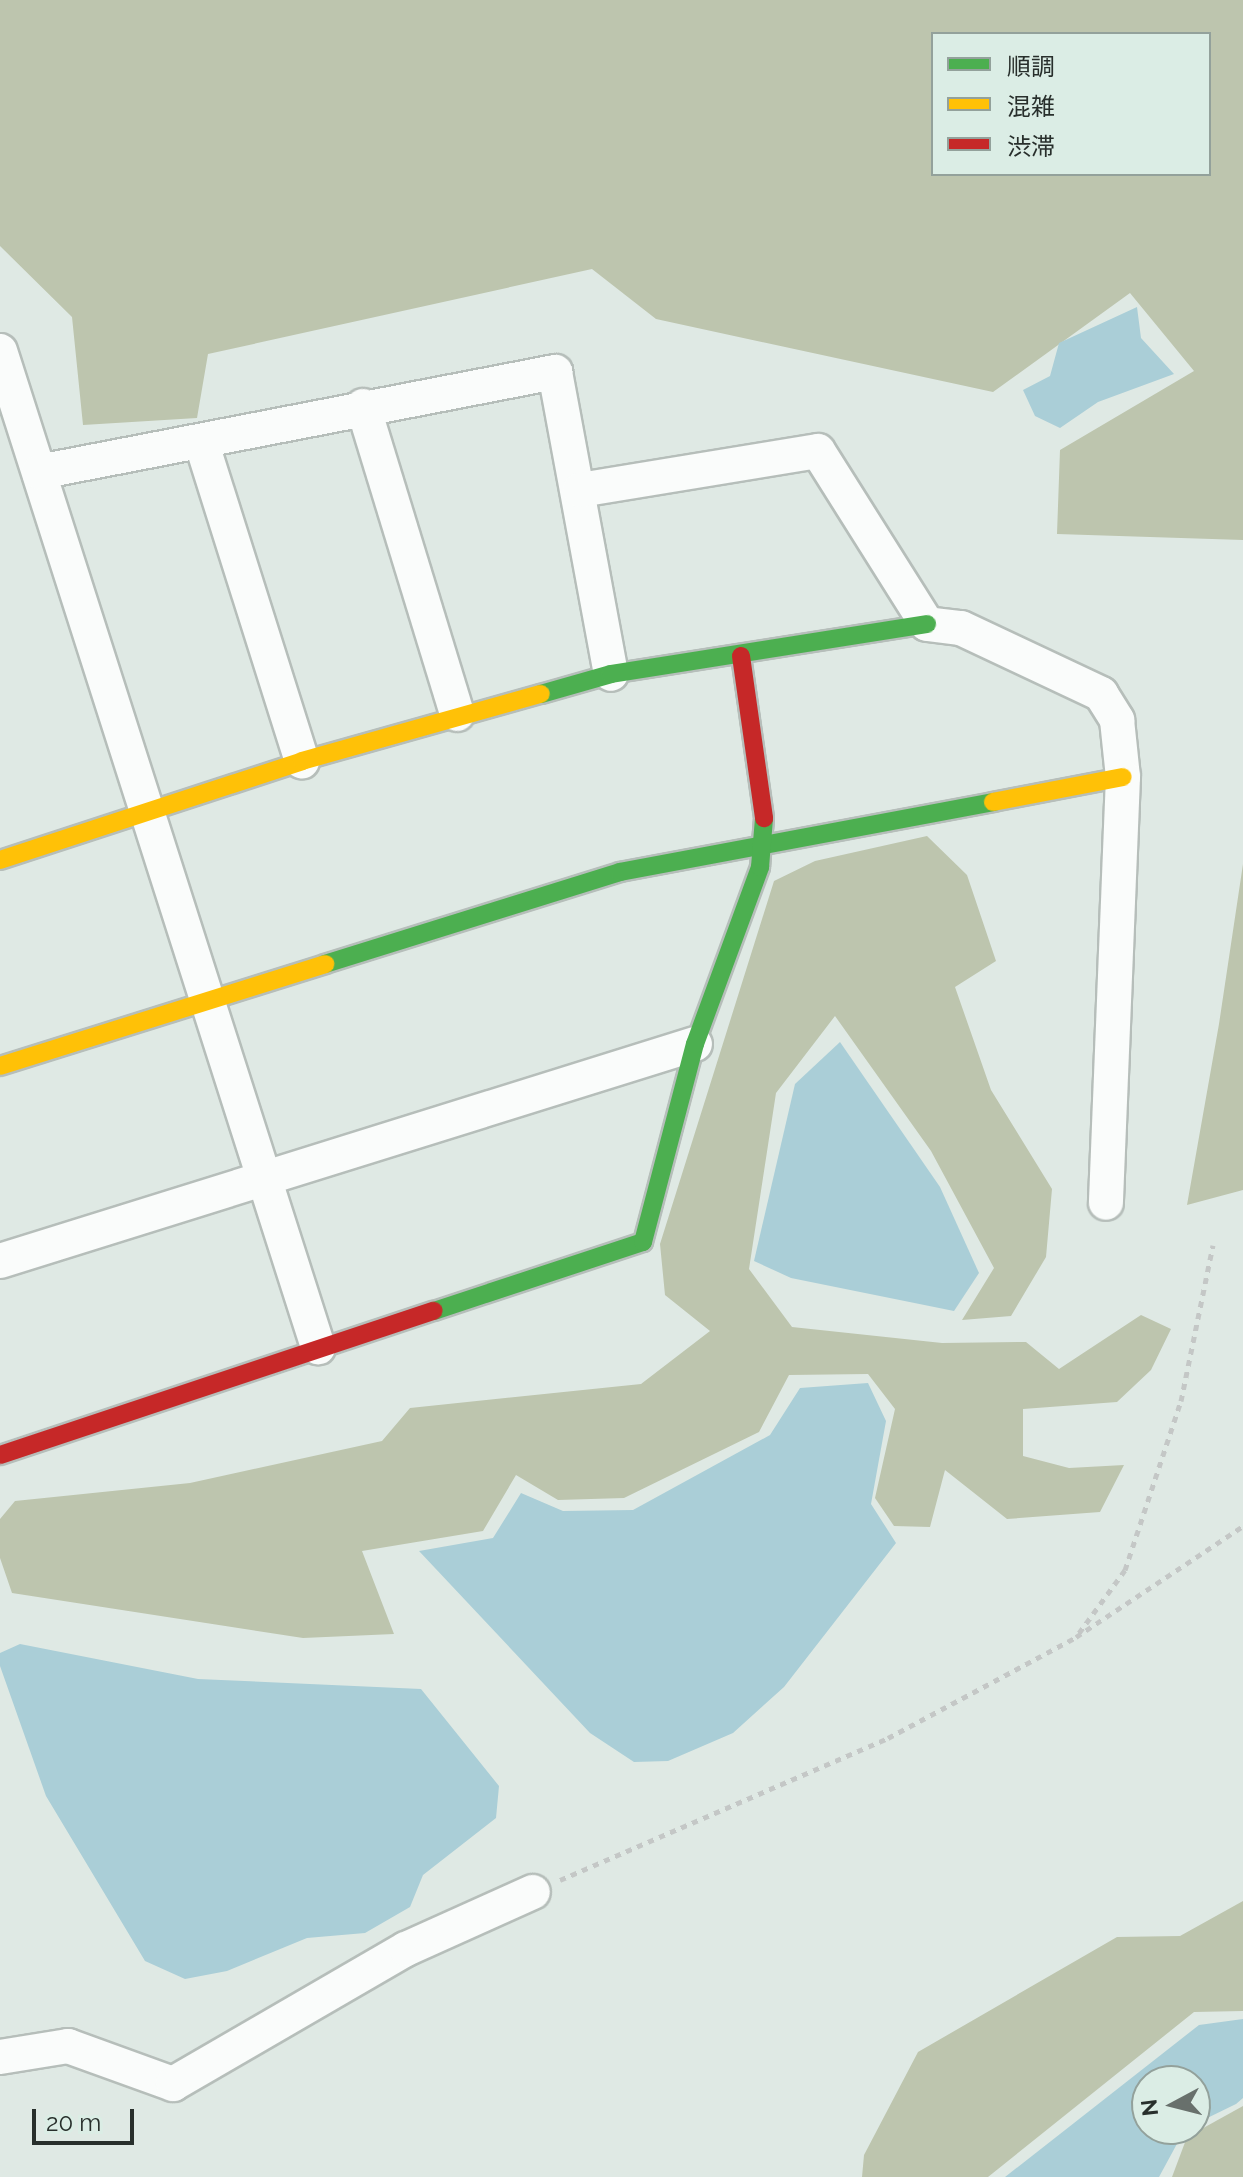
<!DOCTYPE html>
<html>
<head>
<meta charset="utf-8">
<style>
	body { margin:0 }
	#map { position:relative; width:1243px; height:2177px; overflow:hidden; background:#dfe9e4; font-family:Raleway,"Noto Sans JP",sans-serif }
	div>[style] { position:absolute }
	.forest>* { inset:0; background:#bdc5ae }
	.water>* { inset:0; background:#aaced7 }
	.path>* { height:5px; margin-top:-2.5px; transform-origin:0; background:repeating-linear-gradient(90deg,#c4c7c6 0 6px,transparent 0 12px) }
	.roads { filter:drop-shadow(2px 0 #b6beba) drop-shadow(-2px 0 #b6beba) drop-shadow(0 2px #b6beba) drop-shadow(0 -2px #b6beba) }
	.street>* { height:34px; margin:-17px; padding:0 17px; transform-origin:17px; border-radius:17px; background:#fafcfb }
	.fast>* { height:18px; margin:-9px; padding:0 9px; transform-origin:9px; border-radius:9px; background:#4caf50 }
	.slow>* { height:18px; margin:-9px; padding:0 9px; transform-origin:9px; border-radius:9px; background:#ffc107 }
	.jam>* { height:18px; margin:-9px; padding:0 9px; transform-origin:9px; border-radius:9px; background:#c62828 }
	span { translate:-50% -50%; white-space:nowrap; text-align:center; line-height:1.15; -webkit-text-stroke:6px #dbede5; paint-order:stroke }
	.legend { position:absolute; left:931px; top:32px; width:280px; height:144px; box-sizing:border-box; background:#dbede5; border:2px solid #93a19b; margin:0; padding:10px 14px; list-style:none; font-size:24px; color:#282f2c }
	.legend li { display:flex; align-items:center; gap:16px; height:40px }
	.legend b { width:40px; border:2px solid #93a19b }
	.north { position:absolute; left:1131px; top:2065px; width:80px; height:80px; box-sizing:border-box; background:#dbede5; border:2px solid #93a19b; border-radius:50%; rotate:263deg; font-size:22px; font-weight:700; line-height:32px; text-align:center; color:#282f2c }
	.north::after { content:''; display:block; margin:auto; width:28px; height:36px; background:#68706c; clip-path:polygon(50% 0,100% 100%,50% 72%,0 100%) }
	.scale { position:absolute; left:32px; top:2109px; width:102px; height:36px; box-sizing:border-box; border:4px solid #282f2c; border-top:0; padding-left:10px; font-size:24px; line-height:28px; white-space:nowrap; color:#282f2c; -webkit-text-stroke:6px #dbede5; paint-order:stroke }
</style>
</head>
<body>
<div id="map">
	<div class="forest">
		<div style="clip-path:polygon(evenodd,0 0,1243px 0,1243px 540px,1057px 534px,1060px 450px,1194px 371px,1130px 293px,993px 392px,656px 319px,592px 269px,208px 354px,197px 418px,83px 425px,72px 317px,0 246px,0 0,933px 34px,1209px 34px,1209px 174px,933px 174px,933px 34px)"></div>
		<div style="clip-path:polygon(927px 836px,967px 875px,996px 961px,955px 987px,991px 1090px,1052px 1189px,1046px 1257px,1011px 1316px,962px 1320px,994px 1268px,931px 1151px,835px 1016px,776px 1093px,749px 1269px,792px 1327px,942px 1343px,1026px 1342px,1059px 1369px,1141px 1315px,1171px 1329px,1151px 1370px,1117px 1402px,1023px 1409px,1023px 1456px,1069px 1468px,1124px 1465px,1100px 1512px,1007px 1519px,945px 1470px,930px 1527px,894px 1526px,875px 1498px,895px 1409px,868px 1374px,789px 1375px,759px 1432px,624px 1498px,558px 1500px,516px 1475px,483px 1531px,362px 1551px,394px 1634px,303px 1638px,12px 1593px,0 1558px,0 1519px,15px 1501px,190px 1483px,382px 1441px,410px 1408px,641px 1384px,710px 1331px,665px 1295px,660px 1244px,774px 881px,815px 861px)"></div>
		<div style="clip-path:polygon(1243px 864px,1243px 1190px,1187px 1205px,1219px 1024px)"></div>
		<div style="clip-path:polygon(1243px 1901px,1243px 2011px,1194px 2012px,988px 2177px,862px 2177px,864px 2155px,918px 2052px,1117px 1937px,1180px 1936px)"></div>
		<div style="clip-path:polygon(1243px 2106px,1243px 2177px,1172px 2177px,1187px 2137px)"></div>
	</div>
	<div class="water">
		<div style="clip-path:polygon(1137px 307px,1141px 338px,1174px 374px,1098px 402px,1060px 428px,1035px 416px,1023px 390px,1050px 376px,1059px 343px)"></div>
		<div style="clip-path:polygon(840px 1042px,940px 1187px,979px 1273px,954px 1311px,791px 1278px,754px 1261px,795px 1084px)"></div>
		<div style="clip-path:polygon(868px 1383px,886px 1421px,871px 1504px,896px 1543px,784px 1687px,733px 1733px,668px 1761px,634px 1762px,590px 1733px,419px 1551px,493px 1538px,521px 1493px,563px 1511px,633px 1510px,770px 1435px,800px 1388px)"></div>
		<div style="clip-path:polygon(20px 1644px,198px 1679px,421px 1689px,499px 1786px,496px 1818px,423px 1875px,410px 1907px,365px 1933px,307px 1938px,227px 1971px,185px 1979px,145px 1961px,46px 1796px,0 1666px,0 1653px)"></div>
		<div style="clip-path:polygon(1243px 2019px,1243px 2098px,1236px 2104px,1195px 2124px,1195px 2081px,1147px 2081px,1147px 2129px,1185px 2129px,1159px 2177px,1005px 2177px,1199px 2025px)"></div>
	</div>
	<div class="path">
		<div style="left:1079px;top:1633px;width:78px;rotate:-53.9deg"></div>
		<div style="left:1125px;top:1570px;width:178px;rotate:-71.7deg"></div>
		<div style="left:1181px;top:1401px;width:159px;rotate:-78.4deg"></div>
		<div style="left:560px;top:1880px;width:357px;rotate:-23.4deg"></div>
		<div style="left:888px;top:1738px;width:213px;rotate:-28.2deg"></div>
		<div style="left:1076px;top:1637px;width:201px;rotate:-33.6deg"></div>
	</div>
	<div class="roads">
		<div class="street">
			<div style="left:0;top:351px;width:1046px;rotate:72.29deg"></div>
			<div style="left:363px;top:406px;width:322px;rotate:73deg"></div>
			<div style="left:201px;top:441px;width:336px;rotate:72.5deg"></div>
			<div style="left:39px;top:472px;width:526px;rotate:-10.97deg"></div>
			<div style="left:555px;top:372px;width:307px;rotate:79.5deg"></div>
			<div style="left:580px;top:490px;width:241px;rotate:-9.3deg"></div>
			<div style="left:818px;top:451px;width:204px;rotate:57.8deg"></div>
			<div style="left:927px;top:624px;width:34px;rotate:7deg"></div>
			<div style="left:961px;top:628px;width:155px;rotate:25.2deg"></div>
			<div style="left:1101px;top:694px;width:31px;rotate:58deg"></div>
			<div style="left:1117px;top:720px;width:57px;rotate:84deg"></div>
			<div style="left:1123px;top:777px;width:426px;rotate:92.3deg"></div>
			<div style="left:0;top:1261px;width:728px;rotate:-17.34deg"></div>
			<div style="left:0;top:2057px;width:69px;rotate:-9.2deg"></div>
			<div style="left:68px;top:2046px;width:112px;rotate:19.9deg"></div>
			<div style="left:173px;top:2084px;width:269px;rotate:-30.1deg"></div>
			<div style="left:406px;top:1949px;width:139px;rotate:-24.2deg"></div>
		</div>
		<div class="fast">
			<div style="left:541px;top:694px;width:73px;rotate:-15.9deg"></div>
			<div style="left:611px;top:674px;width:320px;rotate:-9deg"></div>
			<div style="left:325px;top:964px;width:309px;rotate:-17.3deg"></div>
			<div style="left:620px;top:872px;width:380px;rotate:-10.6deg"></div>
			<div style="left:434px;top:1311px;width:220px;rotate:-18.3deg"></div>
			<div style="left:643px;top:1242px;width:205px;rotate:-75.3deg"></div>
			<div style="left:695px;top:1044px;width:189px;rotate:-69.8deg"></div>
			<div style="left:760px;top:867px;width:49px;rotate:-85.3deg"></div>
		</div>
		<div class="slow">
			<div style="left:993px;top:802px;width:132px;rotate:-10.9deg"></div>
			<div style="left:0;top:860px;width:318px;rotate:-18.1deg"></div>
			<div style="left:302px;top:761px;width:248px;rotate:-15.7deg"></div>
			<div style="left:0;top:1066px;width:341px;rotate:-17.4deg"></div>
		</div>
		<div class="jam">
			<div style="left:741px;top:656px;width:164px;rotate:81.9deg"></div>
			<div style="left:0;top:1455px;width:457px;rotate:-18.4deg"></div>
		</div>
	</div>
	<ul class="legend">
	<li><b style="height:10px;background:#4caf50"></b>順調</li>
	<li><b style="height:10px;background:#ffc107"></b>混雑</li>
	<li><b style="height:10px;background:#c62828"></b>渋滞</li>
	</ul>
	<div class="north">N</div>
	<div class="scale">20 m</div>
</div>
</body>
</html>
